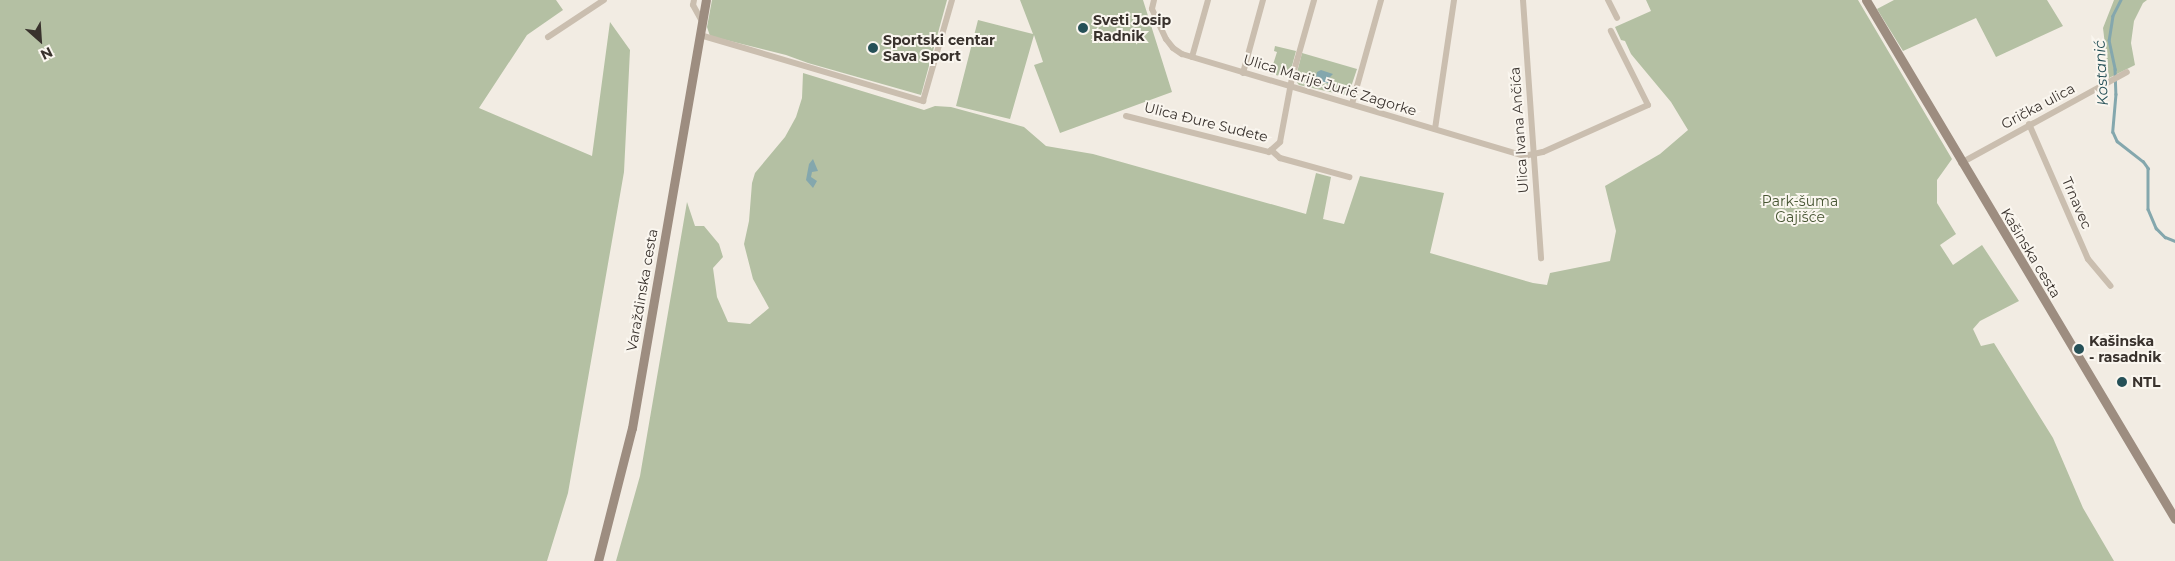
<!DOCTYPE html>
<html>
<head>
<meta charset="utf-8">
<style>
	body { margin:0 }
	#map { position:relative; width:2175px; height:561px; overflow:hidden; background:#f2ece3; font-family:Montserrat,sans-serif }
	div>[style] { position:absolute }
	.green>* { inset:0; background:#b4c0a3 }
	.water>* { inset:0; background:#84a7ad }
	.stream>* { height:2.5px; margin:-1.25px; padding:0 1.25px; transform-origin:1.25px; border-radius:1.25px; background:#84a7ad }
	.minor>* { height:6px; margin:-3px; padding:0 3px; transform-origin:3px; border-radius:3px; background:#cabeaf }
	.secondary>* { height:9px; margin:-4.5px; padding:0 4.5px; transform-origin:4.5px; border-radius:4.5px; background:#9d8d80 }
	.dots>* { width:14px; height:14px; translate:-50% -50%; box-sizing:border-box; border:2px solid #faf6ef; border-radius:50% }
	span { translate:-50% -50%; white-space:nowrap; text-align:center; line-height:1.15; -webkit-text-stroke:4px #faf6ef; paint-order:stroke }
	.poi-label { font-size:14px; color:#39322d; font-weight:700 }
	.left { translate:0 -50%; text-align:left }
	.street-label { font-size:14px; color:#39322d }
	.park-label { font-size:14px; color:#465532 }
	.water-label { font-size:15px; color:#255057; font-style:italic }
	.north { position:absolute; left:15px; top:15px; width:50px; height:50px; -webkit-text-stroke:4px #faf6ef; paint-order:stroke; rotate:154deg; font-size:14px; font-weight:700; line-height:20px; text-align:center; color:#39322d }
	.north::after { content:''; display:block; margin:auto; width:18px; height:22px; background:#39322d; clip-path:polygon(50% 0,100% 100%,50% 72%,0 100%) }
</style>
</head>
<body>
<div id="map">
	<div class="green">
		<div style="clip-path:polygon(0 0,556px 0,563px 10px,527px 35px,479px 108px,592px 156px,610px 22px,630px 50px,624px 172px,568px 493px,547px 561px,0 561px)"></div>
		<div style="clip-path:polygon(712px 0,947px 0,921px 95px,808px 63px,786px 55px,710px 36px,707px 27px)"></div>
		<div style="clip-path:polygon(1020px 0,1143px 0,1172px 92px,1060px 133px,1034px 65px,1043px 62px,1034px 35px,1010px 119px,956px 106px,978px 20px,1033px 34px)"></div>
		<div style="clip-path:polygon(1646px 0,1858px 0,1952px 159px,1937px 180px,1937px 203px,1956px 234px,1940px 245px,1953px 265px,1982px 245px,2019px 301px,1980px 321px,1973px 329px,1981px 346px,1994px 343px,2053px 438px,2083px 508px,2114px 561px,616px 561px,640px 476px,687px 202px,695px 226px,704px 226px,719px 244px,723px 257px,713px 268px,717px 297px,728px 322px,750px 324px,769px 308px,753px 279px,744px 244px,749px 221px,752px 183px,755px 173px,785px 137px,796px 117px,802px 98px,803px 73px,924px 110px,935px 106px,951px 107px,1024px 127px,1046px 146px,1093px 154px,1306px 214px,1316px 173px,1331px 177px,1323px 219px,1344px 224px,1360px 176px,1444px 193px,1430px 253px,1533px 283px,1547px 285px,1550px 273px,1610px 261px,1616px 231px,1605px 186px,1660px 154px,1688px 130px,1671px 102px,1631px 54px,1625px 41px,1621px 40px,1615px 27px,1651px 11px)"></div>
		<div style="clip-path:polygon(1894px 0,2047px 0,2063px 26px,1996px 57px,1976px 18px,1903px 51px,1877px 9px)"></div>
		<div style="clip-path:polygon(2114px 0,2147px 0,2143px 3px,2134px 21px,2131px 43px,2135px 65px,2109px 78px,2103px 28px)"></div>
		<div style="clip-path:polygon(1275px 46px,1296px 51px,1290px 73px,1286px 77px,1270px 74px,1277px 52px,1274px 51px)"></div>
		<div style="clip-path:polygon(1302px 53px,1357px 69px,1348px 96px,1299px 85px,1295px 80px)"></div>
	</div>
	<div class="water">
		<div style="clip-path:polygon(1321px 70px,1333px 74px,1329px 78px,1330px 83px,1323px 83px,1316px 77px,1317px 72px)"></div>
		<div style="clip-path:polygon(813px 159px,818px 171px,812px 172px,811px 177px,817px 181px,813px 188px,806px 180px,809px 164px)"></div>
	</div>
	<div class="stream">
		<div style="left:2121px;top:0;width:18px;rotate:117deg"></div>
		<div style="left:2113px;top:16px;width:24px;rotate:99deg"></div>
		<div style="left:2109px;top:40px;width:30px;rotate:78deg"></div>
		<div style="left:2115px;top:69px;width:25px;rotate:88deg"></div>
		<div style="left:2116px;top:94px;width:38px;rotate:95deg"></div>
		<div style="left:2113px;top:132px;width:10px;rotate:66deg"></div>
		<div style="left:2117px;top:141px;width:33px;rotate:38deg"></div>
		<div style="left:2143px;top:161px;width:9px;rotate:54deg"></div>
		<div style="left:2148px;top:168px;width:41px;rotate:90deg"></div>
		<div style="left:2148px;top:209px;width:21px;rotate:67deg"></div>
		<div style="left:2156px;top:228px;width:13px;rotate:45deg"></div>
		<div style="left:2165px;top:237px;width:11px;rotate:22deg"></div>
	</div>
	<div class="minor">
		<div style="left:694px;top:0;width:5px;rotate:101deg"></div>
		<div style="left:693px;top:5px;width:18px;rotate:61deg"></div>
		<div style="left:1154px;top:0;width:9px;rotate:103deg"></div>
		<div style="left:1152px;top:9px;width:33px;rotate:65deg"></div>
		<div style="left:1166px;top:39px;width:11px;rotate:52deg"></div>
		<div style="left:1173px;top:48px;width:11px;rotate:34deg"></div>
		<div style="left:1182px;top:54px;width:357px;rotate:16.6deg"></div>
		<div style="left:1524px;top:156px;width:19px;rotate:-12deg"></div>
		<div style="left:1543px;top:152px;width:115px;rotate:-24.1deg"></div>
		<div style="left:1648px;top:105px;width:83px;rotate:-116.6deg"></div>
		<div style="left:1523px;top:0;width:259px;rotate:86deg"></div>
		<div style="left:1608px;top:0;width:20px;rotate:63deg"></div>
		<div style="left:700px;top:35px;width:233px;rotate:16.5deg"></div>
		<div style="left:923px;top:101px;width:105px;rotate:-74deg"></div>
		<div style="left:548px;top:37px;width:67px;rotate:-33.5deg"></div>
		<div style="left:1192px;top:57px;width:59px;rotate:-74.3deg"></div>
		<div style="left:1243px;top:73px;width:76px;rotate:-74.7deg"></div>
		<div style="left:1352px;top:104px;width:108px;rotate:-74.4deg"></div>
		<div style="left:1126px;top:116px;width:147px;rotate:14.1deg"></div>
		<div style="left:1269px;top:152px;width:15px;rotate:-42deg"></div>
		<div style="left:1280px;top:142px;width:65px;rotate:-79.4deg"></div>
		<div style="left:1292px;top:78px;width:81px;rotate:-74.2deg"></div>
		<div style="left:2029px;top:124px;width:147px;rotate:66.4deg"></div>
		<div style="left:2088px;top:259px;width:35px;rotate:50deg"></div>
		<div style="left:1435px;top:129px;width:130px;rotate:-81.6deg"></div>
		<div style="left:1271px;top:150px;width:12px;rotate:42deg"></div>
		<div style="left:1280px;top:158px;width:72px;rotate:15.4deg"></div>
		<div style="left:1961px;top:163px;width:189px;rotate:-28.7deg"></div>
	</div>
	<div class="secondary">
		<div style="left:1866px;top:0;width:604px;rotate:59.23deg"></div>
		<div style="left:598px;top:561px;width:137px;rotate:-75.7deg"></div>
		<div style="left:632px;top:428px;width:434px;rotate:-80.2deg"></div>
	</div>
	<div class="dots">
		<div style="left:1083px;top:28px;background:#255057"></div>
		<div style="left:873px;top:48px;background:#255057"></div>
		<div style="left:2079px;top:349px;background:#255057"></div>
		<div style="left:2122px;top:382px;background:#255057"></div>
	</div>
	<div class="poi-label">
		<span class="left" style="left:1093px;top:28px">Sveti Josip<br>Radnik</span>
		<span class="left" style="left:883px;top:48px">Sportski centar<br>Sava Sport</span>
		<span class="left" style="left:2089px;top:349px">Kašinska<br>- rasadnik</span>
		<span class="left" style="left:2132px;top:382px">NTL</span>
	</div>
	<div class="street-label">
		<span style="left:1330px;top:85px;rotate:17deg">Ulica Marije Jurić Zagorke</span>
		<span style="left:2038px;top:106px;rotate:-28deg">Grička ulica</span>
		<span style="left:1206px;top:122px;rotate:14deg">Ulica Đure Sudete</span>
		<span style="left:1519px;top:130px;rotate:-94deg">Ulica Ivana Ančića</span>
		<span style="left:2077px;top:203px;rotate:67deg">Trnavec</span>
		<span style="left:2031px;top:253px;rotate:59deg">Kašinska cesta</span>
		<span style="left:642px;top:290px;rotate:-80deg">Varaždinska cesta</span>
	</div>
	<div class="park-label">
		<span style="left:1800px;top:209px">Park-šuma<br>Gajišće</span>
	</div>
	<div class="water-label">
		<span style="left:2101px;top:73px;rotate:-93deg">Kostanić</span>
	</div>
	<div class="north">N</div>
</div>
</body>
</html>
